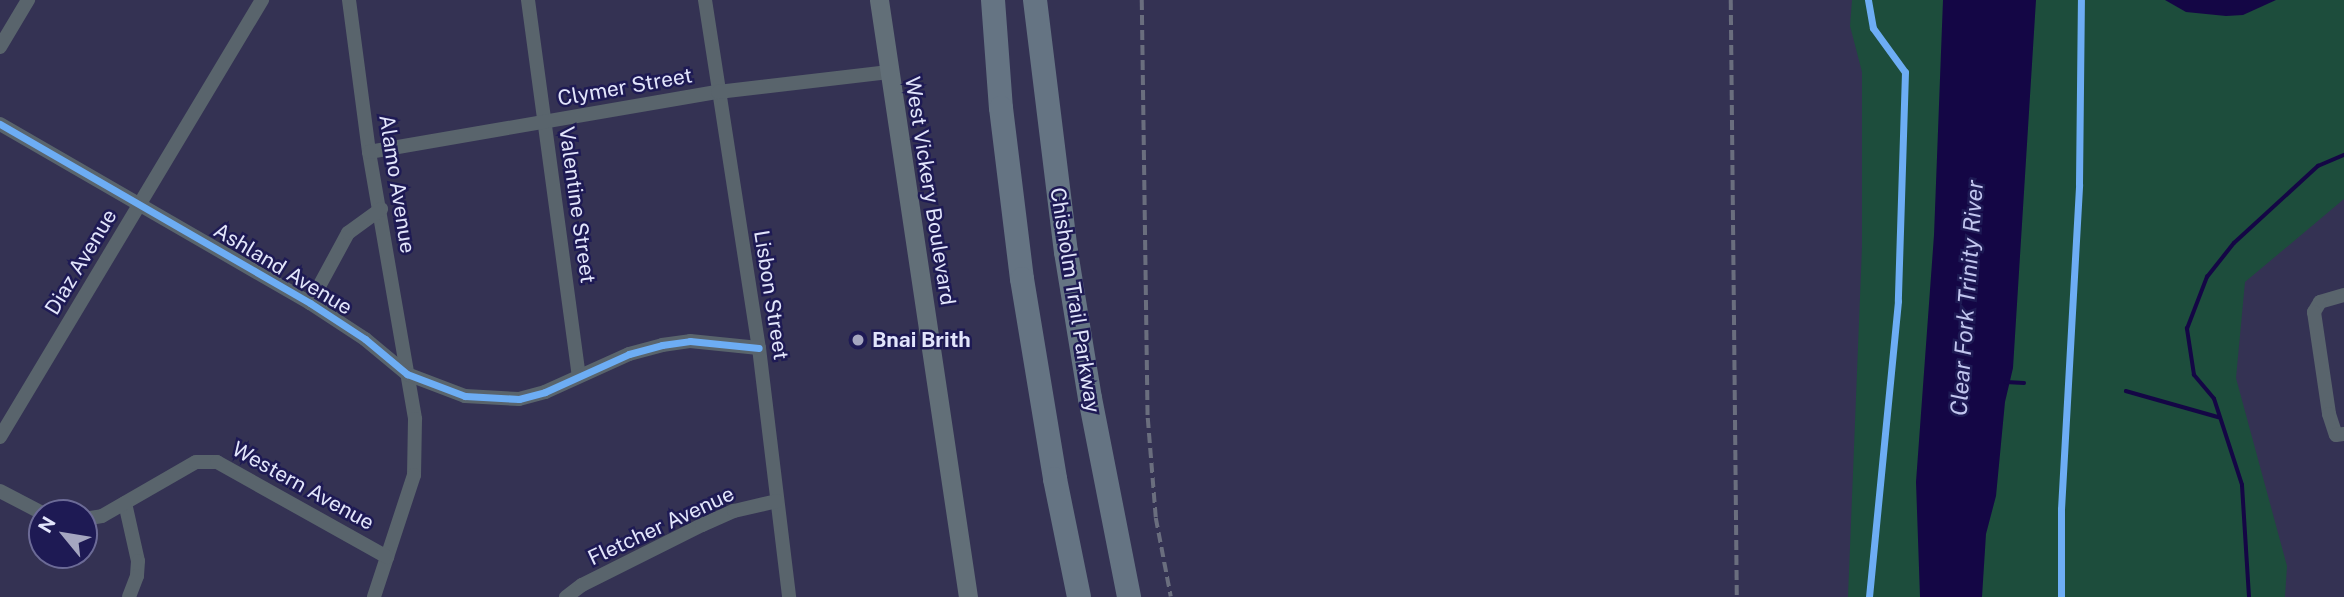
<!DOCTYPE html>
<html>
<head>
<meta charset="utf-8">
<style>
	body { margin:0 }
	#map { position:relative; width:2344px; height:597px; overflow:hidden; background:#343253; font-family:"Public Sans",sans-serif }
	div>[style] { position:absolute }
	.green>* { inset:0; background:#1d4d3c }
	.water>* { inset:0; background:#140645 }
	.stream>* { height:3.5px; margin:-1.75px; padding:0 1.75px; transform-origin:1.75px; border-radius:1.75px; background:#140645 }
	.minor>* { height:14px; margin:-7px; padding:0 7px; transform-origin:7px; border-radius:7px; background:#59646c }
	.secondary>* { height:19px; margin:-9.5px; padding:0 9.5px; transform-origin:9.5px; border-radius:9.5px; background:#626f78 }
	.motorway>* { height:24px; margin:-12px; padding:0 12px; transform-origin:12px; border-radius:12px; background:#657483 }
	.rail>* { height:3.5px; margin-top:-1.75px; transform-origin:0; background:repeating-linear-gradient(90deg,#6a6e7e 0 10px,transparent 0 15px) }
	.cycleway>* { height:7px; margin:-3.5px; padding:0 3.5px; transform-origin:3.5px; border-radius:3.5px; background:#6dadf4 }
	.dots>* { width:19px; height:19px; translate:-50% -50%; box-sizing:border-box; border:4px solid #1e1a54; border-radius:50% }
	span { translate:-50% -50%; white-space:nowrap; text-align:center; line-height:1.15; -webkit-text-stroke:5px #1e1a54; paint-order:stroke }
	.street-label { font-size:21px; color:#e2e5fb }
	.poi-label { font-size:21px; color:#e2e5fb; font-weight:700 }
	.left { translate:0 -50%; text-align:left }
	.water-label { font-size:23px; color:#c1c5ee; font-style:italic }
	.north { position:absolute; left:28px; top:499px; width:70px; height:70px; box-sizing:border-box; background:#1e1a54; border:2px solid #6c6b97; border-radius:50%; rotate:300deg; font-size:19px; font-weight:700; line-height:28px; text-align:center; color:#e2e5fb }
	.north::after { content:''; display:block; margin:auto; width:24px; height:32px; background:#a5a6c0; clip-path:polygon(50% 0,100% 100%,50% 72%,0 100%) }
</style>
</head>
<body>
<div id="map">
	<div class="green">
		<div style="clip-path:polygon(1852px 0,2344px 0,2344px 199px,2245px 282px,2236px 378px,2287px 566px,2285px 597px,1848px 597px,1862px 247px,1862px 72px,1850px 26px)"></div>
	</div>
	<div class="water">
		<div style="clip-path:polygon(1943px 0,2036px 0,2013px 368px,2005px 402px,1996px 496px,1986px 534px,1982px 597px,1920px 597px,1916px 482px,1934px 235px)"></div>
		<div style="clip-path:polygon(2165px 0,2276px 0,2243px 15px,2226px 16px,2186px 12px)"></div>
	</div>
	<div class="stream">
		<div style="left:2006px;top:382px;width:18px;rotate:3deg"></div>
		<div style="left:2126px;top:391px;width:96px;rotate:15.8deg"></div>
		<div style="left:2249px;top:597px;width:112px;rotate:-93.6deg"></div>
		<div style="left:2242px;top:485px;width:90px;rotate:-108deg"></div>
		<div style="left:2214px;top:399px;width:31px;rotate:-130deg"></div>
		<div style="left:2194px;top:375px;width:47px;rotate:-98.7deg"></div>
		<div style="left:2187px;top:329px;width:56px;rotate:-69deg"></div>
		<div style="left:2207px;top:277px;width:43px;rotate:-51.5deg"></div>
		<div style="left:2234px;top:243px;width:114px;rotate:-42.5deg"></div>
		<div style="left:2318px;top:166px;width:28px;rotate:-23deg"></div>
	</div>
	<div class="minor">
		<div style="left:349px;top:0;width:153px;rotate:82.5deg"></div>
		<div style="left:369px;top:152px;width:271px;rotate:80.2deg"></div>
		<div style="left:415px;top:419px;width:56px;rotate:91deg"></div>
		<div style="left:414px;top:475px;width:128px;rotate:108.2deg"></div>
		<div style="left:528px;top:0;width:378px;rotate:82.3deg"></div>
		<div style="left:705px;top:0;width:352px;rotate:81.2deg"></div>
		<div style="left:759px;top:348px;width:251px;rotate:83.1deg"></div>
		<div style="left:0;top:47px;width:55px;rotate:-59.2deg"></div>
		<div style="left:0;top:124px;width:358px;rotate:30deg"></div>
		<div style="left:310px;top:303px;width:66px;rotate:33.2deg"></div>
		<div style="left:365px;top:339px;width:55px;rotate:39.8deg"></div>
		<div style="left:407px;top:374px;width:62px;rotate:20.8deg"></div>
		<div style="left:465px;top:396px;width:54px;rotate:3.2deg"></div>
		<div style="left:519px;top:399px;width:27px;rotate:-15deg"></div>
		<div style="left:545px;top:392px;width:92px;rotate:-24.3deg"></div>
		<div style="left:629px;top:354px;width:34px;rotate:-15deg"></div>
		<div style="left:662px;top:345px;width:28px;rotate:-8deg"></div>
		<div style="left:690px;top:341px;width:69px;rotate:5.8deg"></div>
		<div style="left:369px;top:152px;width:354px;rotate:-9.8deg"></div>
		<div style="left:718px;top:92px;width:172px;rotate:-6.7deg"></div>
		<div style="left:2344px;top:295px;width:25px;rotate:164deg"></div>
		<div style="left:2320px;top:302px;width:12px;rotate:121deg"></div>
		<div style="left:2314px;top:312px;width:103px;rotate:81.6deg"></div>
		<div style="left:2329px;top:414px;width:22px;rotate:72deg"></div>
		<div style="left:2336px;top:435px;width:8px;rotate:-7deg"></div>
		<div style="left:310px;top:303px;width:80px;rotate:-61.5deg"></div>
		<div style="left:348px;top:233px;width:41px;rotate:-36deg"></div>
		<div style="left:0;top:437px;width:510px;rotate:-59.06deg"></div>
		<div style="left:0;top:491px;width:47px;rotate:27.6deg"></div>
		<div style="left:125px;top:503px;width:59px;rotate:77.4deg"></div>
		<div style="left:138px;top:561px;width:15px;rotate:94deg"></div>
		<div style="left:137px;top:576px;width:22px;rotate:111deg"></div>
		<div style="left:84px;top:519px;width:18px;rotate:-9deg"></div>
		<div style="left:102px;top:516px;width:108px;rotate:-29.9deg"></div>
		<div style="left:196px;top:462px;width:21px"></div>
		<div style="left:217px;top:462px;width:195px;rotate:29.2deg"></div>
		<div style="left:566px;top:597px;width:20px;rotate:-37deg"></div>
		<div style="left:582px;top:585px;width:134px;rotate:-26.6deg"></div>
		<div style="left:702px;top:525px;width:35px;rotate:-24deg"></div>
		<div style="left:734px;top:511px;width:44px;rotate:-13.1deg"></div>
	</div>
	<div class="secondary">
		<div style="left:879px;top:0;width:604px;rotate:81.52deg"></div>
	</div>
	<div class="motorway">
		<div style="left:993px;top:0;width:108px;rotate:85.8deg"></div>
		<div style="left:1001px;top:108px;width:172px;rotate:83deg"></div>
		<div style="left:1022px;top:279px;width:203px;rotate:80.6deg"></div>
		<div style="left:1055px;top:479px;width:120px;rotate:78.5deg"></div>
		<div style="left:1035px;top:0;width:254px;rotate:83deg"></div>
		<div style="left:1066px;top:252px;width:148px;rotate:80.7deg"></div>
		<div style="left:1090px;top:398px;width:203px;rotate:78.9deg"></div>
	</div>
	<div class="rail">
		<div style="left:1142px;top:0;width:418px;rotate:89.2deg"></div>
		<div style="left:1148px;top:418px;width:100px;rotate:85.4deg"></div>
		<div style="left:1156px;top:518px;width:80px;rotate:79.2deg"></div>
		<div style="left:1731px;top:0;width:597px;rotate:89.42deg"></div>
	</div>
	<div class="cycleway">
		<div style="left:1868px;top:0;width:28px;rotate:80deg"></div>
		<div style="left:1873px;top:28px;width:54px;rotate:54deg"></div>
		<div style="left:1905px;top:72px;width:229px;rotate:91.8deg"></div>
		<div style="left:1898px;top:301px;width:297px;rotate:95.6deg"></div>
		<div style="left:0;top:124px;width:358px;rotate:30deg"></div>
		<div style="left:310px;top:303px;width:66px;rotate:33.2deg"></div>
		<div style="left:365px;top:339px;width:55px;rotate:39.8deg"></div>
		<div style="left:407px;top:374px;width:62px;rotate:20.8deg"></div>
		<div style="left:465px;top:396px;width:54px;rotate:3.2deg"></div>
		<div style="left:519px;top:399px;width:27px;rotate:-15deg"></div>
		<div style="left:545px;top:392px;width:92px;rotate:-24.3deg"></div>
		<div style="left:629px;top:354px;width:34px;rotate:-15deg"></div>
		<div style="left:662px;top:345px;width:28px;rotate:-8deg"></div>
		<div style="left:690px;top:341px;width:69px;rotate:5.8deg"></div>
		<div style="left:2061px;top:597px;width:88px;rotate:-90deg"></div>
		<div style="left:2061px;top:509px;width:325px;rotate:-86.8deg"></div>
		<div style="left:2079px;top:184px;width:184px;rotate:-89.4deg"></div>
	</div>
	<div class="dots">
		<div style="left:858px;top:340px;background:#a5a6c0"></div>
	</div>
	<div class="street-label">
		<span style="left:625px;top:87px;rotate:-10deg">Clymer Street</span>
		<span style="left:397px;top:184px;rotate:81deg">Alamo Avenue</span>
		<span style="left:930px;top:191px;rotate:81deg">West Vickery Boulevard</span>
		<span style="left:577px;top:205px;rotate:82deg">Valentine Street</span>
		<span style="left:81px;top:262px;rotate:-59deg">Diaz Avenue</span>
		<span style="left:283px;top:269px;rotate:31deg">Ashland Avenue</span>
		<span style="left:771px;top:295px;rotate:81deg">Lisbon Street</span>
		<span style="left:1075px;top:300px;rotate:81deg">Chisholm Trail Parkway</span>
		<span style="left:303px;top:486px;rotate:29deg">Western Avenue</span>
		<span style="left:661px;top:526px;rotate:-25deg">Fletcher Avenue</span>
	</div>
	<div class="poi-label">
		<span class="left" style="left:872px;top:340px">Bnai Brith</span>
	</div>
	<div class="water-label">
		<span style="left:1967px;top:298px;rotate:-86deg">Clear Fork Trinity River</span>
	</div>
	<div class="north">N</div>
</div>
</body>
</html>
